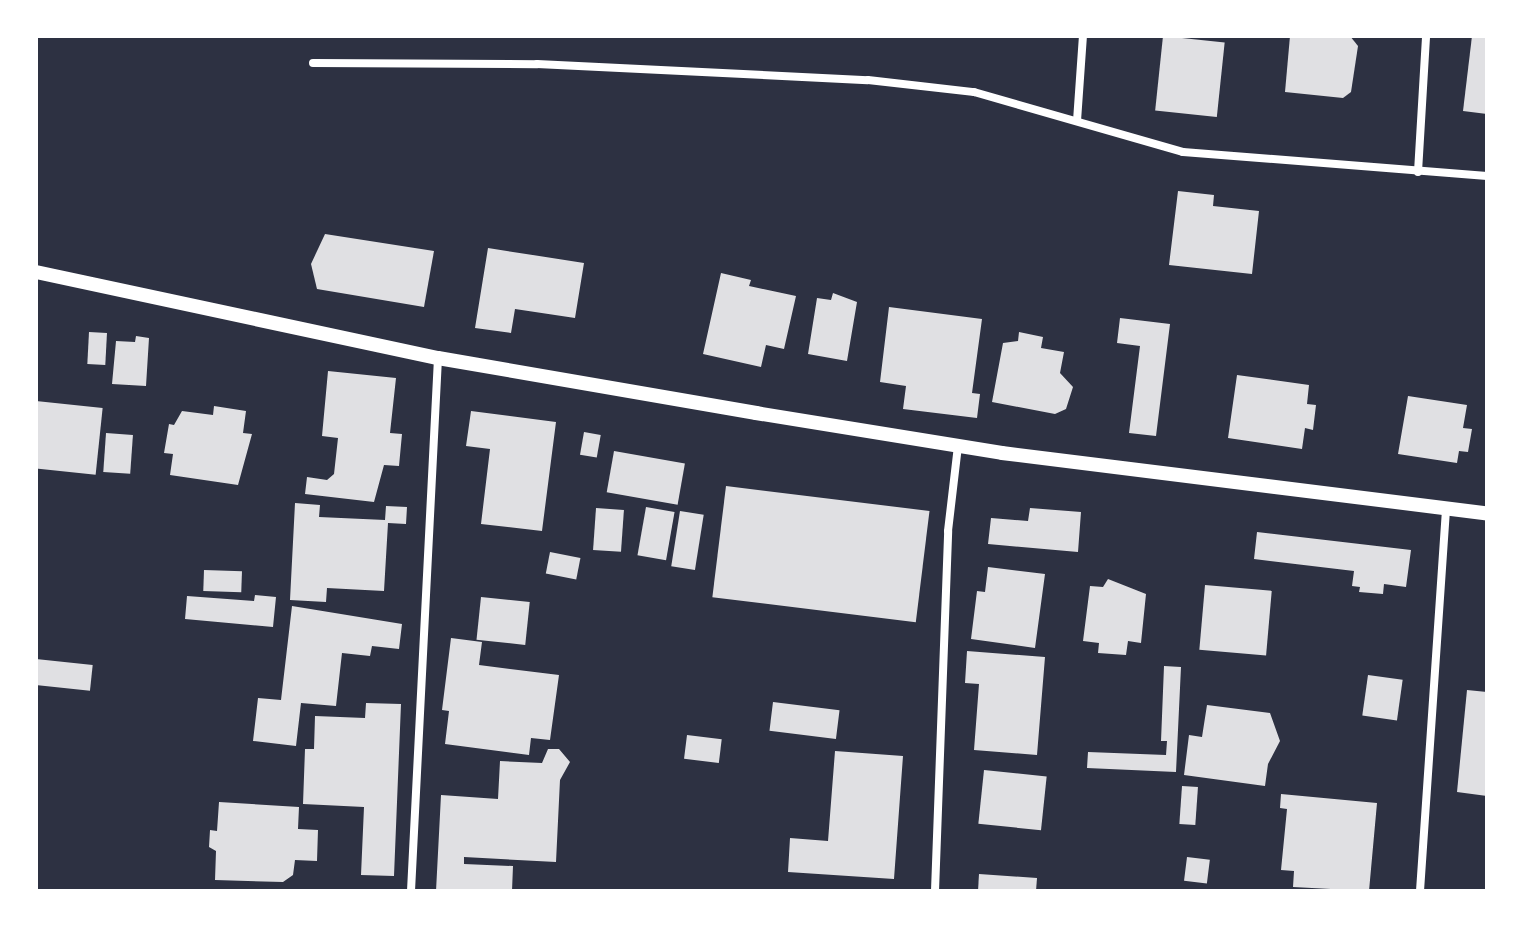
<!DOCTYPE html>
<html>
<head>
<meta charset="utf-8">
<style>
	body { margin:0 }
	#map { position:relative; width:1523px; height:927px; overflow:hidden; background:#2d3142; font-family:"IBM Plex Sans",sans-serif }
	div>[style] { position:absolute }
	.building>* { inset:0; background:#e0e0e3; transform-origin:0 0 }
	.minor>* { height:8px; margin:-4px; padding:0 4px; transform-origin:4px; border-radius:4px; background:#fff }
	.tertiary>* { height:14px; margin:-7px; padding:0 7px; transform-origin:7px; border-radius:7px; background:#fff }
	span { translate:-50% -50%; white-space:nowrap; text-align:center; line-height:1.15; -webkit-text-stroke:8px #fff; paint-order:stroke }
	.frame { position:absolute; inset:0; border:38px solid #fff; pointer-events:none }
</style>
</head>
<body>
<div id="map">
	<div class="building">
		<div style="left:1163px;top:36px;width:62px;height:75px;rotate:6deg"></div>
		<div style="clip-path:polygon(1290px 36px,1350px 36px,1358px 46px,1351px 92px,1343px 98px,1285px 92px)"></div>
		<div style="clip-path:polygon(1472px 36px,1487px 38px,1487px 114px,1463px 111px)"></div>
		<div style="clip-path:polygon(1178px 191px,1214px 195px,1213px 206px,1259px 211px,1252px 274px,1169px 265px)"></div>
		<div style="clip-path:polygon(325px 234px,434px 251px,424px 307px,317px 289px,311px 264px)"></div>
		<div style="clip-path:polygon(488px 248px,584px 263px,575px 318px,515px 309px,511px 333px,475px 328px)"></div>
		<div style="clip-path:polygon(721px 273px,751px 280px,749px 286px,796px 296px,784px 349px,766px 345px,761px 367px,703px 354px)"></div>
		<div style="clip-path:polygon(833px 293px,857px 302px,847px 361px,808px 354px,817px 298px,831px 300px)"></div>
		<div style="clip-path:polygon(889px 307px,982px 319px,972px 393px,980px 394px,977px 418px,903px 409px,906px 386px,880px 382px)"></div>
		<div style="clip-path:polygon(1120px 318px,1170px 324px,1156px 436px,1129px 433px,1140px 346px,1117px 343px)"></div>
		<div style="left:89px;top:332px;width:18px;height:32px;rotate:3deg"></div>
		<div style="clip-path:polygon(1019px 332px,1043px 337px,1041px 348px,1064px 352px,1060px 373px,1073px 387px,1066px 409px,1055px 414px,992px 402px,1003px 343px,1018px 341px)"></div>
		<div style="clip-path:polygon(136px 336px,149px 338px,146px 386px,112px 384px,116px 341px,135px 342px)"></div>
		<div style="clip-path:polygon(328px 371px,396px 378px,390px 433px,402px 434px,399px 466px,384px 465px,374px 502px,305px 494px,307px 477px,327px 480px,334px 474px,338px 438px,322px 436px)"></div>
		<div style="clip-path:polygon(1237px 375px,1309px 385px,1307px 404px,1316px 405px,1313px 430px,1305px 428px,1302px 449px,1228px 438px)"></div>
		<div style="clip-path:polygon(1408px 396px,1467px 405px,1463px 428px,1472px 429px,1468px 452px,1459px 451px,1457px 463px,1398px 454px)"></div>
		<div style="left:36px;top:401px;width:67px;height:67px;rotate:6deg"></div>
		<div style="clip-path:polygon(214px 406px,246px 411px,243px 433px,252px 434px,238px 485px,170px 475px,173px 454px,164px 453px,169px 424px,174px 425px,182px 411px,213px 415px)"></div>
		<div style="clip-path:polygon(471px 411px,556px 422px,542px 531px,481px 524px,490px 449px,466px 446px)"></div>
		<div style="left:584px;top:432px;width:17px;height:23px;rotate:10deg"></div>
		<div style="left:106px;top:433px;width:27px;height:39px;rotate:4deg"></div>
		<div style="left:614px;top:451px;width:72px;height:42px;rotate:10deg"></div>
		<div style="left:726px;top:486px;width:205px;height:112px;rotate:7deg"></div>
		<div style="clip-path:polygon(295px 503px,320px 505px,319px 517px,385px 520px,386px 506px,407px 507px,406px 524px,388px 523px,384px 591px,327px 588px,326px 602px,290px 600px)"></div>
		<div style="left:646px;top:507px;width:29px;height:49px;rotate:10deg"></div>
		<div style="left:596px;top:508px;width:28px;height:42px;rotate:4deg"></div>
		<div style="clip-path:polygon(1030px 508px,1081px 512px,1078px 552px,988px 544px,991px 518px,1028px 521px)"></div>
		<div style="left:680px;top:511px;width:24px;height:56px;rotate:9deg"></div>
		<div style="clip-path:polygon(1257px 532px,1411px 550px,1406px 587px,1384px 584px,1383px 594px,1359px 592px,1360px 587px,1352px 586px,1354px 571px,1254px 559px)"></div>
		<div style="left:550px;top:552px;width:31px;height:22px;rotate:11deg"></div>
		<div style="clip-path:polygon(988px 567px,1045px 574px,1035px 648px,971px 639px,977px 591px,985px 592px)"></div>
		<div style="left:204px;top:570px;width:38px;height:21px;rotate:2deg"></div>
		<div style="clip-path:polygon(1108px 579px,1146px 594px,1141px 643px,1128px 641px,1126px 655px,1098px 653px,1099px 643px,1083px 641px,1090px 586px,1103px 587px)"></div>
		<div style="left:1205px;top:585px;width:67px;height:65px;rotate:5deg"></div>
		<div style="clip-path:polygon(255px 595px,276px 597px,273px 627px,185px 619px,187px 596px,254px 601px)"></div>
		<div style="left:481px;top:597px;width:49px;height:43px;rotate:6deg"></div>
		<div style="clip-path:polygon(292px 606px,402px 624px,399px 649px,372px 646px,370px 656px,342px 653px,336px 706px,301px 703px,296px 746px,253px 741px,258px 698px,281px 700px)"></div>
		<div style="clip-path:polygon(451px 638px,482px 642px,479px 665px,559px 675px,550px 740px,531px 738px,529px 755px,445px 744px,449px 711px,442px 710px)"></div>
		<div style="clip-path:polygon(967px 651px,1045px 657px,1037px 755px,974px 750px,979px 684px,965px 683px)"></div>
		<div style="left:36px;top:659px;width:57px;height:26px;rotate:6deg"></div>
		<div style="clip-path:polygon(1164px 666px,1181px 667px,1176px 772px,1087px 768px,1088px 752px,1166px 755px,1167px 741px,1161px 741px)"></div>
		<div style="left:1368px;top:675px;width:35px;height:41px;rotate:8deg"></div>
		<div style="clip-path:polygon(1467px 690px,1487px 692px,1487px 796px,1457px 792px)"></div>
		<div style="left:773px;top:702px;width:67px;height:29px;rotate:7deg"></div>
		<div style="clip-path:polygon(366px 703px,401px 704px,394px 876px,361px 875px,364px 807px,303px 804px,305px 749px,314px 749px,315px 716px,365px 718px)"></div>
		<div style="clip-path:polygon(1207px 705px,1270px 713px,1280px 741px,1268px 764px,1265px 786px,1184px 775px,1189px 735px,1202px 737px)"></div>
		<div style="left:687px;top:735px;width:35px;height:24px;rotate:7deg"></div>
		<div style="clip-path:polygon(548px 749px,559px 749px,570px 762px,560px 780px,556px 862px,464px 857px,464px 864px,513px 866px,512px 891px,436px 891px,441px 795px,498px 799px,500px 761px,542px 763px)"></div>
		<div style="clip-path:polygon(835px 751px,903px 756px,894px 879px,788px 872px,790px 838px,828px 841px)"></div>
		<div style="left:984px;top:770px;width:63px;height:54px;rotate:6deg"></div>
		<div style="left:1182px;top:786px;width:16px;height:38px;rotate:4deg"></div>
		<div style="clip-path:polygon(1281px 794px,1377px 803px,1369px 891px,1293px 887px,1294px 871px,1281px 870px,1287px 809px,1280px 808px)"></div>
		<div style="clip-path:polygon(219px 802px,299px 807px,298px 829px,318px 830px,317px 861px,295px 860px,293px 875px,283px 882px,215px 880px,216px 851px,209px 847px,210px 830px,217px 831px)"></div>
		<div style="left:1187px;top:857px;width:23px;height:24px;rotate:7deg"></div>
		<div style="clip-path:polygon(979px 874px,1037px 878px,1036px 891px,978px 891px)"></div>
	</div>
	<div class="minor">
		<div style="left:313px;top:63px;width:224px;rotate:0.3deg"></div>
		<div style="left:537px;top:64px;width:331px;rotate:2.8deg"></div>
		<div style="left:868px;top:80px;width:107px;rotate:6.5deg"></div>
		<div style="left:974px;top:92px;width:217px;rotate:16deg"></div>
		<div style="left:1183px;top:152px;width:305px;rotate:4.5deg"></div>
		<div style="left:1077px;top:121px;width:85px;rotate:-86deg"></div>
		<div style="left:1418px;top:172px;width:136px;rotate:-86.6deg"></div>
		<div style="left:411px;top:891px;width:534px;rotate:-87.1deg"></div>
		<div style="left:935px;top:891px;width:360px;rotate:-87.9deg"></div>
		<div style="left:948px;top:531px;width:86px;rotate:-83.3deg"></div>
		<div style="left:1420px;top:891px;width:385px;rotate:-86.1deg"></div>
	</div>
	<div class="tertiary">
		<div style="left:36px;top:272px;width:411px;rotate:12.1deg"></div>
		<div style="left:438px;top:358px;width:323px;rotate:9.8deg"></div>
		<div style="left:756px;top:413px;width:249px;rotate:9.2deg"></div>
		<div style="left:1002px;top:453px;width:489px;rotate:7.1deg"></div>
	</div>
	<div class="frame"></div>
</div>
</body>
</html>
